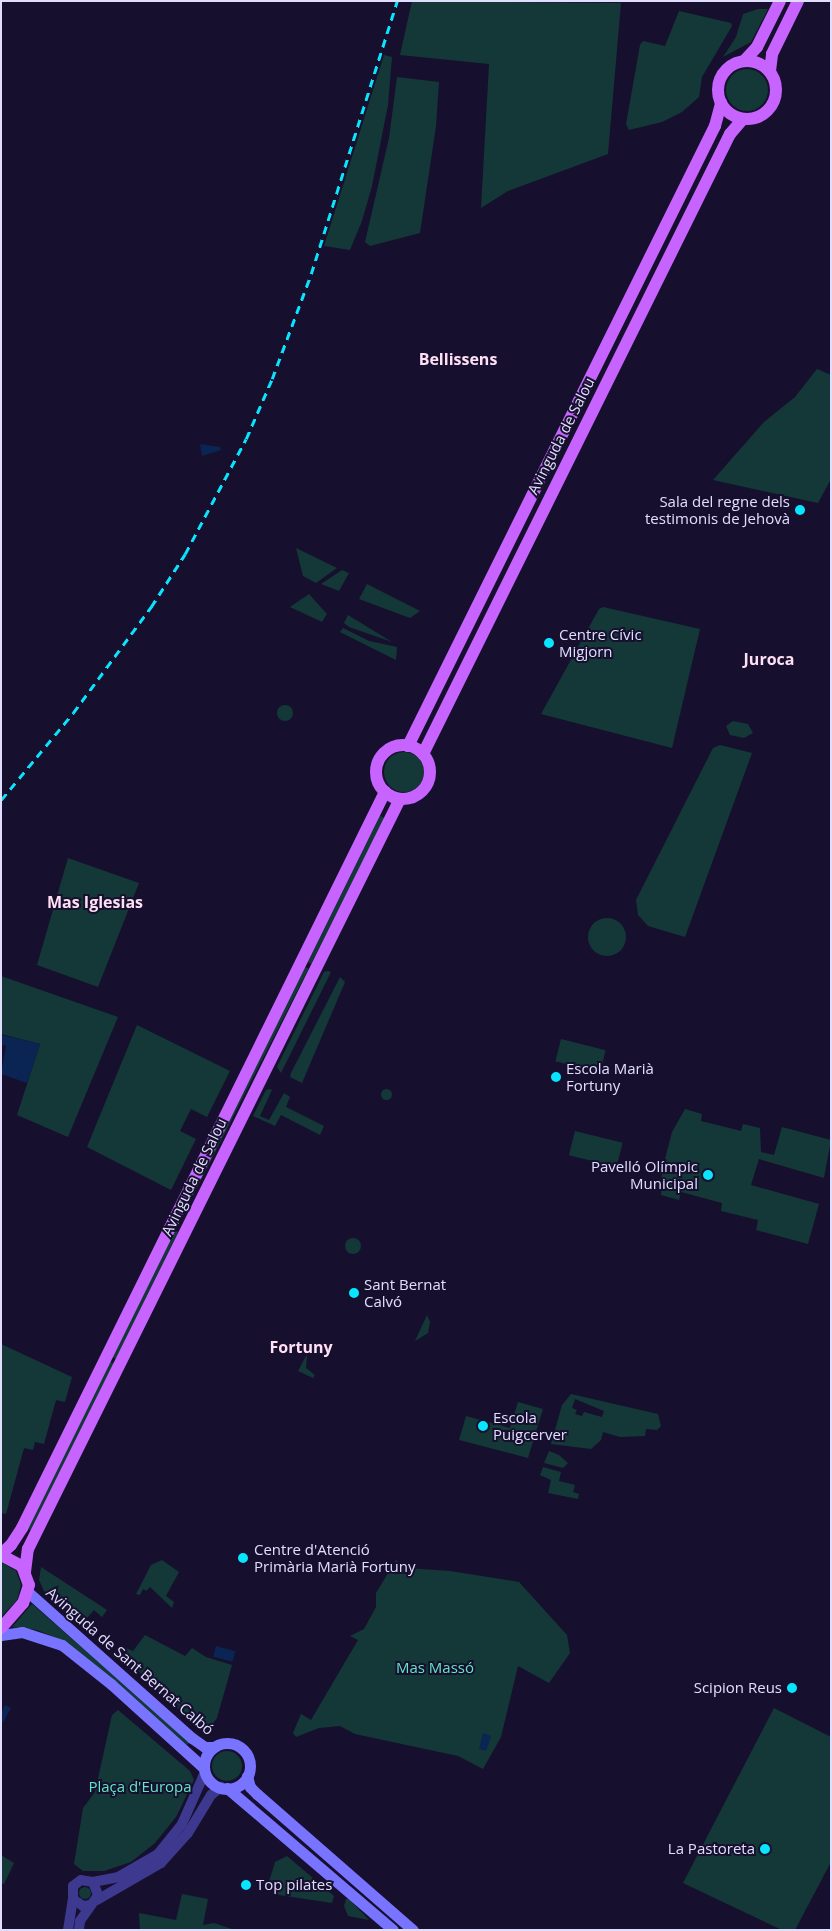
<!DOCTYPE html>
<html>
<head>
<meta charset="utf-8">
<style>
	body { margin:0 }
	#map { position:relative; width:832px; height:1931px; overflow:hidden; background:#16102e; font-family:"Open Sans",sans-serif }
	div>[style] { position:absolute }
	.green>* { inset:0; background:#133837; transform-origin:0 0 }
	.round { border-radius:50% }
	.water>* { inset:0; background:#0a2453; transform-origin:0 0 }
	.tertiary>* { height:10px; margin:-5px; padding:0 5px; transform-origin:5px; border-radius:5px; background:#3d398f }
	.secondary>* { height:11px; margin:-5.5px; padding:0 5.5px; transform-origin:5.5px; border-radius:5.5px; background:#7974ff }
	.secondary>.ring { margin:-5.5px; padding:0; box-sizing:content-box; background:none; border:11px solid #7974ff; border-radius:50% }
	.primary>* { height:12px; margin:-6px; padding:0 6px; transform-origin:6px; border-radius:6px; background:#c764ff }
	.primary>.ring { margin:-6px; padding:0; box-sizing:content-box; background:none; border:12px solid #c764ff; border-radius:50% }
	.rail>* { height:2.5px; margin-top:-1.25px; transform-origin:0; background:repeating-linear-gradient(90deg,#09e4ff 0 8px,transparent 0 14px) }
	.dots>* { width:14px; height:14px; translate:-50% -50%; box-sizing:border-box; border:2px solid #16102e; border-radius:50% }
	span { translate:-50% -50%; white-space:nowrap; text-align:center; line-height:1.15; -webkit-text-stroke:4px #16102e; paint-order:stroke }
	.street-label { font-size:15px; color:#e1ddff }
	.poi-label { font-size:15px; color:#e1ddff }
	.right { translate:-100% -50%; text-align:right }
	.left { translate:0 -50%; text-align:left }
	.park-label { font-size:15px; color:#61e7c7 }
	.neighbourhood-label { font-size:16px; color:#ffdff3; font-weight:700 }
	.frame { position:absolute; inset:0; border:2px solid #e1ddff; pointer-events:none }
</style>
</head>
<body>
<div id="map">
	<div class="green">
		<div style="clip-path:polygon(412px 1px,621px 3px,608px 154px,508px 191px,481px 208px,489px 64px,400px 55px)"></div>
		<div style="clip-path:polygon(758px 9px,768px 9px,751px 42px,723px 57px,736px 37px,743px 14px)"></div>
		<div style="clip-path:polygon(679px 11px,731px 23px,732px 26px,702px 77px,699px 97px,682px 112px,662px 122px,629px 130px,626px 124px,640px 45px,643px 41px,665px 46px)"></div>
		<div style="clip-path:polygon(384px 55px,392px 57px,388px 105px,372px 186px,362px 221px,350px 250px,324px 246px)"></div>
		<div class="round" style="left:726px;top:69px;width:42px;height:42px"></div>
		<div style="clip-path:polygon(397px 77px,439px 82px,436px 126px,420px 233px,370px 246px,365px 242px,389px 138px)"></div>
		<div style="clip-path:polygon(817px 369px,831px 375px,831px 479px,818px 503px,713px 480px,764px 422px,795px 397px)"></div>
		<div style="clip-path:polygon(296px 548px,337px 568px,316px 583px,303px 576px)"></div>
		<div style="clip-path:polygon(342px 570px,349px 573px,339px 591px,321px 584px)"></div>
		<div style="clip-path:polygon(367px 584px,420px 611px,410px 618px,359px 599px)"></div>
		<div style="clip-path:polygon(309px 594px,327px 614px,322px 622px,290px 607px)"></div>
		<div style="clip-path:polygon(603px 607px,700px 629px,672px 748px,541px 714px,599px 609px)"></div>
		<div style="clip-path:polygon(348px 615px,379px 634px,392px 642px,349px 627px,344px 623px)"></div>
		<div style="clip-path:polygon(343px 628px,369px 641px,397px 647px,396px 660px,340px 632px)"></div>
		<div class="round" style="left:277px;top:705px;width:16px;height:16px"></div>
		<div style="clip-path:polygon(733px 721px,748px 724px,753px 733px,744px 738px,730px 735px,726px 726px)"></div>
		<div style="clip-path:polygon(720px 745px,752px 753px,685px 937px,648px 926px,638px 915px,636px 900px,713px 748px)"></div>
		<div class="round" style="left:384px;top:752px;width:40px;height:40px"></div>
		<div style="clip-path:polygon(380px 816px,385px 818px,311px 964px,308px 962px)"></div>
		<div style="clip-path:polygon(68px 858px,139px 883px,98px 987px,37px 965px)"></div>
		<div class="round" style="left:588px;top:918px;width:38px;height:38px"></div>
		<div style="left:305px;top:967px;width:4px;height:249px;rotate:27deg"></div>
		<div style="clip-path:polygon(328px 971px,331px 972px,281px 1073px,277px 1067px,324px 972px)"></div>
		<div style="clip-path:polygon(1px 976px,118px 1017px,68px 1137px,17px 1115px,40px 1044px,1px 1034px)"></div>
		<div style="clip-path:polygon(340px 977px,345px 982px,302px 1083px,290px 1077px,291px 1073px)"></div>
		<div style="clip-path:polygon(137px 1025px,230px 1071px,207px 1117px,191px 1109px,180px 1131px,196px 1139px,171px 1190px,87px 1147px)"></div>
		<div style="left:561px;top:1039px;width:46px;height:23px;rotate:14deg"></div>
		<div class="round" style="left:380.5px;top:1088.5px;width:11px;height:11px"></div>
		<div style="clip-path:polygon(270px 1089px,272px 1090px,260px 1116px,269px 1120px,284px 1093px,290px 1097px,286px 1107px,324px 1126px,320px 1135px,281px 1115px,275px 1126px,253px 1116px,266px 1090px)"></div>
		<div style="clip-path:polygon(685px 1109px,702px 1114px,701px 1121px,741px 1131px,743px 1124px,760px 1128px,761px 1152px,774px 1155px,782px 1127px,831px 1140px,824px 1178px,759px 1159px,751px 1185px,819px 1204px,808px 1244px,756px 1230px,758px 1220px,721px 1211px,722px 1203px,681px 1192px,679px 1200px,661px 1195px,662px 1171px,672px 1132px)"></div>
		<div style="left:575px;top:1131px;width:49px;height:25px;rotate:14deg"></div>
		<div style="clip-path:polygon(175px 1231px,178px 1232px,116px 1359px,112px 1357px)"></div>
		<div class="round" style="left:345px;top:1238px;width:16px;height:16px"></div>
		<div style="clip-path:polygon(427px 1315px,430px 1322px,428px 1333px,415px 1341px)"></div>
		<div style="clip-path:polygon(1px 1344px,72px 1377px,65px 1402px,56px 1400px,44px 1444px,35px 1442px,33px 1450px,24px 1448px,6px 1514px,1px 1513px)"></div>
		<div style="clip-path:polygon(307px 1354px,306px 1368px,315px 1375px,313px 1378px,298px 1371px)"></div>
		<div style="clip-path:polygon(110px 1362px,114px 1363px,32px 1531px,26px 1528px)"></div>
		<div style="clip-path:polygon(evenodd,571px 1394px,658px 1414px,661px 1426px,657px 1430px,646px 1429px,645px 1436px,620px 1437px,603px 1432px,601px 1440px,591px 1449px,551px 1444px,562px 1405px,571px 1394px,575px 1399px,604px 1411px,602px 1417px,584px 1412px,582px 1416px,575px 1414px,577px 1410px,572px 1408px,575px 1399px)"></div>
		<div style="clip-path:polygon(518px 1402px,543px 1409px,528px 1458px,459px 1440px,466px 1416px,510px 1428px)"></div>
		<div style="clip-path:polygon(549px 1451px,559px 1455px,568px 1463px,563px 1468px,544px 1463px)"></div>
		<div style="clip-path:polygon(543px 1467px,561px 1472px,559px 1481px,575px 1485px,573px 1492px,579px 1494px,578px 1499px,548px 1493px,551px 1480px,540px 1475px)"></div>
		<div style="clip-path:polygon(162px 1560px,179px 1572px,166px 1596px,174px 1602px,172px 1608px,150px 1587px,146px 1591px,143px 1589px,140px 1595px,136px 1594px,151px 1565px)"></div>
		<div style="clip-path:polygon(396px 1560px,406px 1568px,450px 1571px,519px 1582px,567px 1635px,570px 1653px,549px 1683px,518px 1666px,501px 1737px,483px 1769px,458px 1756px,355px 1734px,340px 1726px,319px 1728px,296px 1737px,293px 1733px,301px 1714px,311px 1720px,358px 1640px,350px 1636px,364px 1629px,376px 1607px,376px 1593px)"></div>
		<div style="clip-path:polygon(1px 1562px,16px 1571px,21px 1585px,17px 1600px,1px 1617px)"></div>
		<div style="clip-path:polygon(41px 1567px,107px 1610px,102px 1617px,94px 1610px,82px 1624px,80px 1622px,44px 1591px,39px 1580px)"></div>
		<div style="clip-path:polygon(32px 1604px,190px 1742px,187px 1745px,64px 1641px,37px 1630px,12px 1627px)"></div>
		<div style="clip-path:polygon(145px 1635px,185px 1656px,192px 1648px,206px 1657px,232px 1665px,217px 1718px,209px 1729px,198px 1727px,116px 1650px,121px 1646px,133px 1651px)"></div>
		<div style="clip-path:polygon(774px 1708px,831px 1737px,831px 1862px,795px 1930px,782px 1930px,683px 1883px)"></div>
		<div style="clip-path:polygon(118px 1710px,190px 1771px,194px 1780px,176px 1817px,155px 1843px,131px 1862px,104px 1871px,83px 1871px,74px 1864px,83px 1808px,95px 1792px,112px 1715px)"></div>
		<div class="round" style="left:212px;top:1751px;width:30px;height:30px"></div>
		<div style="clip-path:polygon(1px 1855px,14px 1863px,4px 1884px,1px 1883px)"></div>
		<div style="clip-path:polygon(287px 1856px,334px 1896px,332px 1903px,279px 1895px,270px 1888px,268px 1885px,275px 1862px)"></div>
		<div class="round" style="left:79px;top:1887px;width:12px;height:12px"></div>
		<div style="clip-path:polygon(182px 1894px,208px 1899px,203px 1925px,214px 1923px,235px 1930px,140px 1930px,139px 1913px,176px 1920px)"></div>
		<div style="clip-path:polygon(346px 1899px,349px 1899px,369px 1920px,348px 1916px,344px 1906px)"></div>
	</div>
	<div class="water">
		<div style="clip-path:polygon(200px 444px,220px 447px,221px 450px,202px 456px)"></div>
		<div style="clip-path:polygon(2px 1035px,40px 1044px,27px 1083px,1px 1074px,6px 1046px,1px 1044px)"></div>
		<div style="left:216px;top:1646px;width:20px;height:11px;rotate:15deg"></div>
		<div style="clip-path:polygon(5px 1705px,11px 1708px,3px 1723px,1px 1713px)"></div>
		<div style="clip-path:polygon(483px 1733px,491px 1736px,486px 1751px,479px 1749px)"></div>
	</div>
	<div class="tertiary">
		<div style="left:93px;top:1882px;width:25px;rotate:-11deg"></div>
		<div style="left:118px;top:1877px;width:46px;rotate:-29.9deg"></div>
		<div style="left:158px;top:1854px;width:38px;rotate:-51deg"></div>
		<div style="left:182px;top:1824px;width:57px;rotate:-66.1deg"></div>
		<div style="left:97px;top:1900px;width:74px;rotate:-30deg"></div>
		<div style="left:161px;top:1863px;width:40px;rotate:-48deg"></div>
		<div style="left:188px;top:1833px;width:44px;rotate:-58.8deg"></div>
		<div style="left:211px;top:1795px;width:13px;rotate:-39deg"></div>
		<div style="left:68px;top:1930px;width:31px;rotate:-81deg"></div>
		<div style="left:79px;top:1930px;width:9px;rotate:-84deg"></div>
		<div style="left:80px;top:1921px;width:32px;rotate:-55deg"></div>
		<div style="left:98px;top:1895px;width:14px;rotate:-111deg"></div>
		<div style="left:93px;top:1882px;width:12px;rotate:-171deg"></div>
		<div style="left:81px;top:1880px;width:10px;rotate:143deg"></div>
		<div style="left:73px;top:1886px;width:13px;rotate:90deg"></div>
		<div style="left:73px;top:1899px;width:12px;rotate:35deg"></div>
		<div style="left:83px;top:1906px;width:8px;rotate:-7deg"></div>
	</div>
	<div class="secondary">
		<div style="left:28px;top:1592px;width:220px;rotate:41.7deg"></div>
		<div style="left:192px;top:1738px;width:16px;rotate:35deg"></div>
		<div style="left:205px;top:1747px;width:9px"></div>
		<div style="left:1px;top:1635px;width:21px;rotate:-8deg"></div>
		<div style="left:22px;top:1632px;width:42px;rotate:18deg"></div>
		<div style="left:62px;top:1645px;width:63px;rotate:38.5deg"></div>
		<div style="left:111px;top:1684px;width:125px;rotate:42.1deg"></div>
		<div class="ring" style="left:204px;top:1743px;width:35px;height:35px"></div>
		<div style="left:247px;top:1776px;width:11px;rotate:75deg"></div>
		<div style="left:250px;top:1787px;width:10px;rotate:45deg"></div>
		<div style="left:257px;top:1794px;width:207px;rotate:41.1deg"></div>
		<div style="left:227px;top:1788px;width:218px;rotate:40.5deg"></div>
	</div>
	<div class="primary">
		<div class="ring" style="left:718px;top:61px;width:46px;height:46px"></div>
		<div style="left:744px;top:61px;width:19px;rotate:-47deg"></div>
		<div style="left:757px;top:47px;width:51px;rotate:-63.4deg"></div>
		<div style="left:770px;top:71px;width:17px;rotate:-83deg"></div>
		<div style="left:772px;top:54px;width:59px;rotate:-63.9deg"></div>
		<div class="ring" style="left:376px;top:745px;width:42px;height:42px"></div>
		<div style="left:408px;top:746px;width:692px;rotate:-63.66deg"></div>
		<div style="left:715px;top:126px;width:24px;rotate:-75deg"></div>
		<div style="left:423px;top:754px;width:692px;rotate:-63.66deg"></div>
		<div style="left:730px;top:134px;width:20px;rotate:-49deg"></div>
		<div style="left:1px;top:1554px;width:13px;rotate:-42deg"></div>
		<div style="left:11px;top:1545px;width:20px;rotate:-57deg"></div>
		<div style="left:22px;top:1528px;width:821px;rotate:-63.75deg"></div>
		<div style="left:1px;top:1555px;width:24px;rotate:28deg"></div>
		<div style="left:22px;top:1566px;width:20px;rotate:70deg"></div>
		<div style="left:29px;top:1585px;width:19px;rotate:108deg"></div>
		<div style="left:23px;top:1603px;width:33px;rotate:131deg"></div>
		<div style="left:25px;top:1572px;width:23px;rotate:-83deg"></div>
		<div style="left:28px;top:1549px;width:837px;rotate:-63.62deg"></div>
	</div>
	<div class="rail">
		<div style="left:1px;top:800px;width:113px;rotate:-50.4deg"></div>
		<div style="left:73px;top:713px;width:132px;rotate:-53.7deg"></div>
		<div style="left:151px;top:607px;width:63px;rotate:-57.3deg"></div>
		<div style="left:185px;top:554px;width:130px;rotate:-62.1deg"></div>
		<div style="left:246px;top:439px;width:65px;rotate:-66.6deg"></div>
		<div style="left:272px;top:379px;width:112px;rotate:-69.6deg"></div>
		<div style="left:311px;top:274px;width:286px;rotate:-72.5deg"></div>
	</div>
	<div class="dots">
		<div style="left:800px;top:510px;background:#09e4ff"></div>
		<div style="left:549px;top:643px;background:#09e4ff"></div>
		<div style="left:556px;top:1077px;background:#09e4ff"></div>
		<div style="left:708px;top:1175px;background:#09e4ff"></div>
		<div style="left:354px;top:1293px;background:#09e4ff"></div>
		<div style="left:483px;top:1426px;background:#09e4ff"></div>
		<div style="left:243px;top:1558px;background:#09e4ff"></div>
		<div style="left:792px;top:1688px;background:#09e4ff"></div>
		<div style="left:765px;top:1849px;background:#09e4ff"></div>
		<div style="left:246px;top:1885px;background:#09e4ff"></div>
	</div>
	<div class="street-label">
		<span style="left:561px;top:436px;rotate:-63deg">Avinguda de Salou</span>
		<span style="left:194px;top:1177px;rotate:-64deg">Avinguda de Salou</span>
		<span style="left:130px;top:1661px;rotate:41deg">Avinguda de Sant Bernat Calbó</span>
	</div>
	<div class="poi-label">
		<span class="right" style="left:790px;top:510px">Sala del regne dels<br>testimonis de Jehovà</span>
		<span class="left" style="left:559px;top:643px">Centre Cívic<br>Migjorn</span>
		<span class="left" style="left:566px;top:1077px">Escola Marià<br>Fortuny</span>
		<span class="right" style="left:698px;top:1175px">Pavelló Olímpic<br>Municipal</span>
		<span class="left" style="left:364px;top:1293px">Sant Bernat<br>Calvó</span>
		<span class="left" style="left:493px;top:1426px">Escola<br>Puigcerver</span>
		<span class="left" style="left:254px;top:1558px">Centre d'Atenció<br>Primària Marià Fortuny</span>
		<span class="right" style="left:782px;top:1688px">Scipion Reus</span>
		<span class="right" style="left:755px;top:1849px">La Pastoreta</span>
		<span class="left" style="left:256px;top:1885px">Top pilates</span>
	</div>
	<div class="park-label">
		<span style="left:435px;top:1668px">Mas Massó</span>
		<span style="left:140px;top:1787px">Plaça d'Europa</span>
	</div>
	<div class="neighbourhood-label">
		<span style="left:458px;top:359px">Bellissens</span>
		<span style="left:769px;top:659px">Juroca</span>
		<span style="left:95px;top:902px">Mas Iglesias</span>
		<span style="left:301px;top:1347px">Fortuny</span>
	</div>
	<div class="frame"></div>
</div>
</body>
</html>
